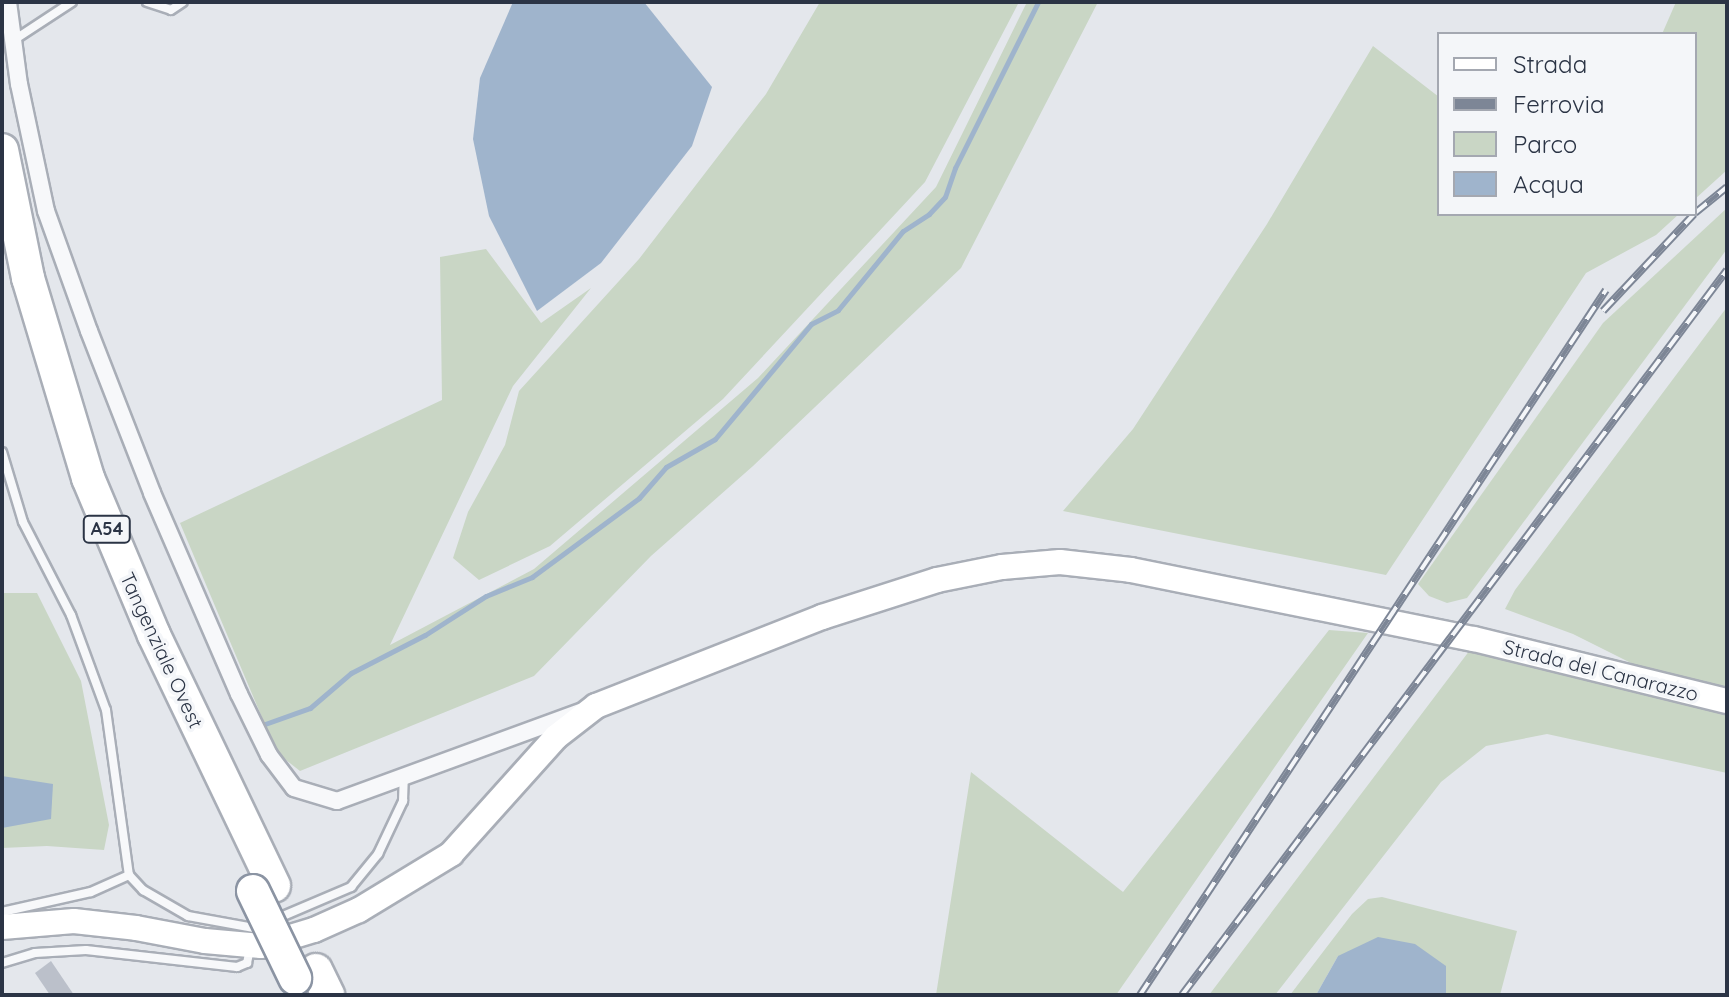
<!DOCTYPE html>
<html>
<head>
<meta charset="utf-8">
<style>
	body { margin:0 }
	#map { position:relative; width:1729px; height:997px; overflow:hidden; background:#e4e7ec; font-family:Quicksand,sans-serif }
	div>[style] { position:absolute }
	.green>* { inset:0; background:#c9d6c5 }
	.water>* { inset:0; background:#9fb4cc }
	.stream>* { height:5px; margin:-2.5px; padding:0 2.5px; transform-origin:2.5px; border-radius:2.5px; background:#9fb4cc }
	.building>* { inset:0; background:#bbc0ca }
	.roads { filter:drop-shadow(2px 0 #a9aeb7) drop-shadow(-2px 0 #a9aeb7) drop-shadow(0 2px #a9aeb7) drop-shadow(0 -2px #a9aeb7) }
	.lane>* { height:8px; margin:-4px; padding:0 4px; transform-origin:4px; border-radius:4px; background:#f7f8fa }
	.street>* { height:16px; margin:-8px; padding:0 8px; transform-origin:8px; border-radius:8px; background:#f7f8fa }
	.secondary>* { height:24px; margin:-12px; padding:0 12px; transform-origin:12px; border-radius:12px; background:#fff }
	.highway>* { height:32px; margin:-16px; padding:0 16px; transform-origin:16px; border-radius:16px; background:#fff }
	.rail>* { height:8px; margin-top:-4px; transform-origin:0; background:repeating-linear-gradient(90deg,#f4f6f9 0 15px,#7d8696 0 30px); box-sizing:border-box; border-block:2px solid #7d8696 }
	.bridges { filter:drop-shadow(2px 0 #8b94a3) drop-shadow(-2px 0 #8b94a3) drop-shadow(0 2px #8b94a3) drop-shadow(0 -2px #8b94a3) }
	.highway-bridge>* { height:32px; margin:-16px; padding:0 16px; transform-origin:16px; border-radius:16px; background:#fff }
	span { translate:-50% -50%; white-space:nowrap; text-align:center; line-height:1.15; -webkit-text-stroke:7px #f4f6f9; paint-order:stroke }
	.shield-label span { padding:2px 6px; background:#f4f6f9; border:2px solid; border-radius:6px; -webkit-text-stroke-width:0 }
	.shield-label { font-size:18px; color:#2b3445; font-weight:700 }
	.street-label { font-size:20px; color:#2b3445 }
	.frame { position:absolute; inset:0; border:4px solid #2b3445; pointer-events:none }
	.legend { position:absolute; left:1437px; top:32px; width:260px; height:184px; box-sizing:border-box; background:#f4f6f9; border:2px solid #a4a8b1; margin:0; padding:10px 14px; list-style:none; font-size:24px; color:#2b3445 }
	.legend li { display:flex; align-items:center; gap:16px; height:40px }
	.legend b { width:40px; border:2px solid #a4a8b1 }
</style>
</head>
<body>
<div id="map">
	<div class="green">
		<div style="clip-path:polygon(820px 2px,1019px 2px,925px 182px,723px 399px,550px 546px,479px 580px,453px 558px,468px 512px,505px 445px,519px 391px,639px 259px,766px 94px)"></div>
		<div style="clip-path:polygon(1027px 2px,1098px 2px,961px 268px,753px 466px,651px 556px,534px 676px,300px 771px,277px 753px,180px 523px,442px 400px,440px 257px,486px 249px,541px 323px,591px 288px,513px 386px,390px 645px,534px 569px,758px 378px,936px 187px)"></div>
		<div style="clip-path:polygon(1676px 2px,1727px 2px,1727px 170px,1695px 199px,1695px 34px,1662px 34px)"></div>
		<div style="clip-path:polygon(1373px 46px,1439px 97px,1439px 214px,1679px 214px,1656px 235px,1586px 273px,1386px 575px,1063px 511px,1133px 429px,1267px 224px)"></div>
		<div style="clip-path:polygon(1727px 208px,1727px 249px,1467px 598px,1447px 603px,1429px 596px,1418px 584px,1603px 323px)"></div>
		<div style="clip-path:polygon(1727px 307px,1727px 693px,1657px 676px,1573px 634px,1505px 609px,1515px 590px)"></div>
		<div style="clip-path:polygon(2px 593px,37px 593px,81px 681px,109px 825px,104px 850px,47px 846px,2px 848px)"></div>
		<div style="clip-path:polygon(1329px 630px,1368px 633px,1116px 995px,936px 995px,971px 772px,1123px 892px)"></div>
		<div style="clip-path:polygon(1473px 646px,1727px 710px,1727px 773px,1547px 734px,1486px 746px,1441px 782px,1275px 995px,1209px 995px)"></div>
		<div style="clip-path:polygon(1382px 897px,1517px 931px,1500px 995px,1446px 995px,1445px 966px,1338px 956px,1316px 995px,1290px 995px,1352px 914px,1368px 899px)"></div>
	</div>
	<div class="water">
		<div style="clip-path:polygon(513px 2px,644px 2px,712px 87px,692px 146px,601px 263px,537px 311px,489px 216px,473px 139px,480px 78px)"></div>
		<div style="clip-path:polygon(2px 776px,53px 784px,51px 819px,2px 828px)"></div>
		<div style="clip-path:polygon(1378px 937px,1415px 944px,1446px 966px,1446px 995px,1316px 995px,1338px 956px)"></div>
	</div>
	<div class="stream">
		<div style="left:265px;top:724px;width:48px;rotate:-19.6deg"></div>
		<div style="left:310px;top:708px;width:54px;rotate:-40.5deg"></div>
		<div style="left:351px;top:673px;width:83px;rotate:-27.2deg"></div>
		<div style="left:425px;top:635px;width:72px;rotate:-32.6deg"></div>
		<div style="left:486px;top:596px;width:50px;rotate:-22.4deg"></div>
		<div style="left:532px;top:577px;width:133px;rotate:-36.4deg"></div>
		<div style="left:639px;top:498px;width:41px;rotate:-48.9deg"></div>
		<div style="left:666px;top:467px;width:56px;rotate:-29.7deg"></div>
		<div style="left:715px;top:439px;width:150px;rotate:-50.1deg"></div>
		<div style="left:811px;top:324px;width:30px;rotate:-27deg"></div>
		<div style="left:838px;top:310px;width:102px;rotate:-50.6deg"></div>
		<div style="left:903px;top:231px;width:31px;rotate:-33deg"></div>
		<div style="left:929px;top:214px;width:23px;rotate:-47deg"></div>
		<div style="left:945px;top:197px;width:31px;rotate:-71deg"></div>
		<div style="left:955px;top:168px;width:186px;rotate:-63.4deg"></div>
	</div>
	<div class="building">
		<div style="clip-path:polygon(51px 961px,74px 995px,50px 995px,35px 973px)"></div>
	</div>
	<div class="roads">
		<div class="lane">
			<div style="left:147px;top:2px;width:25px;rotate:18deg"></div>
			<div style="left:171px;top:10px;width:14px;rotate:-34deg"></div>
			<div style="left:14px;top:40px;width:69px;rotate:-33.2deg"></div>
			<div style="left:2px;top:452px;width:73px;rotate:73.3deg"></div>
			<div style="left:23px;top:522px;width:105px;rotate:62.7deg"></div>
			<div style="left:71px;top:615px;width:101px;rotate:69.8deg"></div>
			<div style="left:106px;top:710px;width:167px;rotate:82.1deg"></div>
			<div style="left:129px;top:875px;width:21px;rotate:47deg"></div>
			<div style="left:143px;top:890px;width:52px;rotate:30deg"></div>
			<div style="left:188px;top:916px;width:67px;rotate:10.3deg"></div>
			<div style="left:254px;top:928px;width:6px;rotate:-18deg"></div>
			<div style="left:2px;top:912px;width:91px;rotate:-12.7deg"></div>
			<div style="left:91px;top:892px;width:42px;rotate:-24.1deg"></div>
			<div style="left:276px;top:919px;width:82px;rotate:-23.1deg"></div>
			<div style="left:351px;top:887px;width:43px;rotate:-50.7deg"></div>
			<div style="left:378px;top:854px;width:59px;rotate:-64.7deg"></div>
			<div style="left:403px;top:801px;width:24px;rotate:-88deg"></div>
			<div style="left:2px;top:963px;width:34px;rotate:-17deg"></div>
			<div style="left:35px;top:953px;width:51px;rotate:-3.4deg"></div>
			<div style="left:86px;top:950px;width:152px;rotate:6.4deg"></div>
			<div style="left:237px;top:967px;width:11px;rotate:-22deg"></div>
			<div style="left:247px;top:963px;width:14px;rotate:-78deg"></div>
		</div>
		<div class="street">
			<div style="left:8px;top:2px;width:83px;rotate:82.4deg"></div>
			<div style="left:19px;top:84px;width:130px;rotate:78deg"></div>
			<div style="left:46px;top:211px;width:127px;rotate:70.3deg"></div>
			<div style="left:89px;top:331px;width:174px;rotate:68.7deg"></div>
			<div style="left:152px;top:493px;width:219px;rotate:66.6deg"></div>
			<div style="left:239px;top:694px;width:68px;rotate:63.8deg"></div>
			<div style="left:269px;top:755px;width:41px;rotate:52.9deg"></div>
			<div style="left:294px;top:788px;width:45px;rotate:16.8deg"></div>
			<div style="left:337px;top:801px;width:259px;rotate:-20.1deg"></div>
		</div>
		<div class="secondary">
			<div style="left:2px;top:927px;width:72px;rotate:-4.8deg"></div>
			<div style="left:74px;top:921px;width:62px;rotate:6.4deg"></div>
			<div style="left:136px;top:928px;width:70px;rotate:10.7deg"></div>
			<div style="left:205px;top:941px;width:56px;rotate:5.1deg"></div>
			<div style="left:261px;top:946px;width:55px;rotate:-16.8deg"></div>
			<div style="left:314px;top:930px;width:49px;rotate:-24deg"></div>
			<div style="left:359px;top:910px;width:108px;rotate:-31.3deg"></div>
			<div style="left:451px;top:854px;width:157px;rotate:-48.1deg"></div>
			<div style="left:556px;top:737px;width:51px;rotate:-37.8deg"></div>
			<div style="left:596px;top:706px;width:243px;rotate:-21.5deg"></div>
			<div style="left:822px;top:617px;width:121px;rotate:-17.8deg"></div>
			<div style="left:937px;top:580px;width:66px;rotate:-11.3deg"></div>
			<div style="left:1002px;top:567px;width:58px;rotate:-4.9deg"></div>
			<div style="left:1060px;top:562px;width:71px;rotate:6.4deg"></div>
			<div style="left:1131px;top:570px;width:350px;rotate:11.4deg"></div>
			<div style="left:1474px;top:639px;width:260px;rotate:13.8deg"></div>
		</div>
		<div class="highway">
			<div style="left:2px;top:150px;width:131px;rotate:78.5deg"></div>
			<div style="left:28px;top:278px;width:209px;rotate:73.3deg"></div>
			<div style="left:88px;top:478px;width:170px;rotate:67.2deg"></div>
			<div style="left:154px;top:635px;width:278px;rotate:64.4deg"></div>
			<div style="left:316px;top:970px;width:28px;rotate:64deg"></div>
		</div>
	</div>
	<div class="rail">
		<div style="left:1695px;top:213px;width:41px;rotate:-39.1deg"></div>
		<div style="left:1603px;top:311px;width:133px;rotate:-46.8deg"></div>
		<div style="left:1140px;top:995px;width:845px;rotate:-56.54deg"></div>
		<div style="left:1182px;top:995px;width:907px;rotate:-53.07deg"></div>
	</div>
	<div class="bridges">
		<div class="highway-bridge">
			<div style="left:253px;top:891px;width:97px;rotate:64.2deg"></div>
		</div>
	</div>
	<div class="shield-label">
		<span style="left:107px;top:529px">A54</span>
	</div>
	<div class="street-label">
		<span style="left:162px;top:650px;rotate:65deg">Tangenziale Ovest</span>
		<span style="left:1601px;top:670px;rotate:14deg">Strada del Canarazzo</span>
	</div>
	<div class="frame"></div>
	<ul class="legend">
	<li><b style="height:10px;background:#fff"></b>Strada</li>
	<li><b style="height:10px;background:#7d8696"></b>Ferrovia</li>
	<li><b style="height:22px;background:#c9d6c5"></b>Parco</li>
	<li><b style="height:22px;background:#9fb4cc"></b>Acqua</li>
	</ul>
</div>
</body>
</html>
